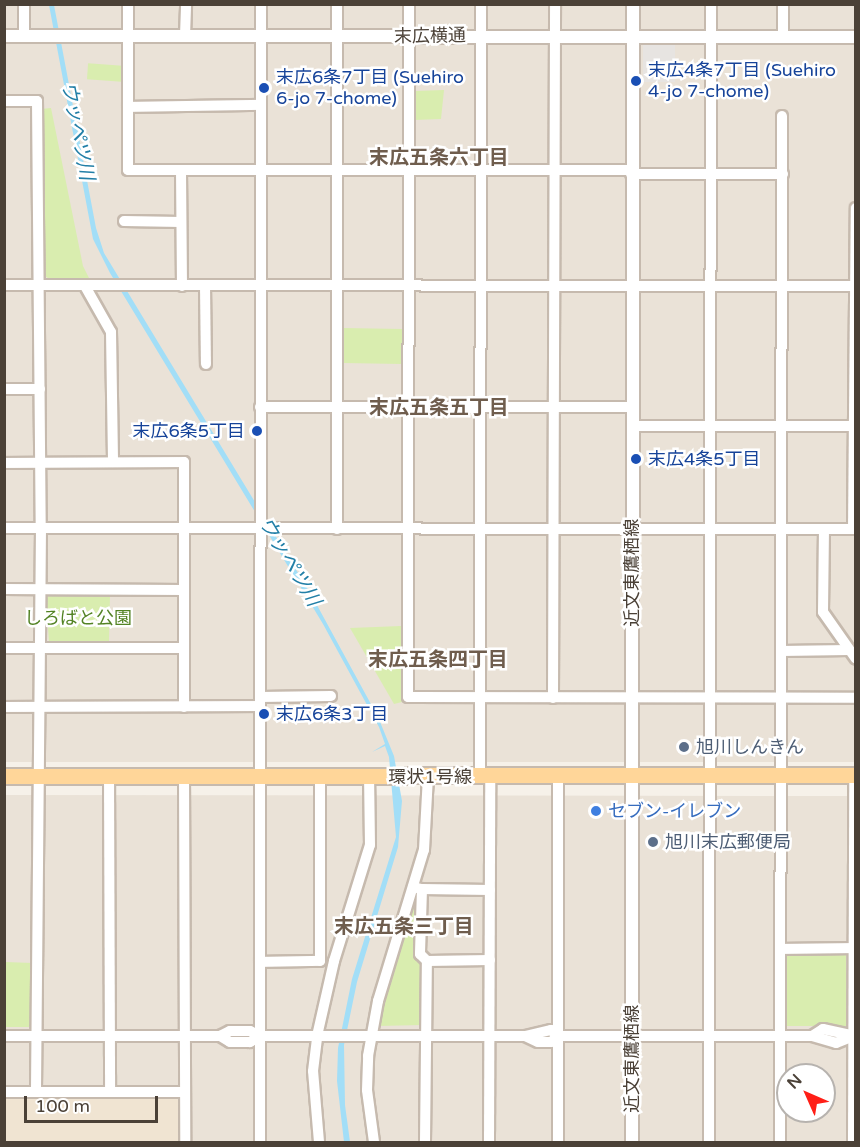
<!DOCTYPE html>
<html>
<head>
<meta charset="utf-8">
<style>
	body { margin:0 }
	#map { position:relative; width:860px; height:1147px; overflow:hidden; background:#f6f1e9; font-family:"Varela Round","Noto Sans JP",sans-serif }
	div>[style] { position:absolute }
	.residential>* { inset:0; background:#eae2d7; transform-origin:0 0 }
	.education>* { inset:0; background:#f0e4d2 }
	.green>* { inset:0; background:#d9edaf; transform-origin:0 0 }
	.parking>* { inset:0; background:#e7e4e1; transform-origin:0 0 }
	.water>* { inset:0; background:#a2def7 }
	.roads { filter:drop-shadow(2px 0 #c6baae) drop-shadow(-2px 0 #c6baae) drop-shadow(0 2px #c6baae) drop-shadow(0 -2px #c6baae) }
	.minor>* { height:10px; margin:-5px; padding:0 5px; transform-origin:5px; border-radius:5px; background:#fff }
	.tertiary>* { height:12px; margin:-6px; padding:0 6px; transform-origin:6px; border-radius:6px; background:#fff }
	.primary>* { height:15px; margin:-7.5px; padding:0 7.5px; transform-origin:7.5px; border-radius:7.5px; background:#ffd699 }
	.dots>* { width:16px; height:16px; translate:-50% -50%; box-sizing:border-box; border:3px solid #fff; border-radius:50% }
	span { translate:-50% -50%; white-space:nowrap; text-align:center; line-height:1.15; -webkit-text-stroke:5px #fff; paint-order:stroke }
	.street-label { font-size:18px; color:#4b4137 }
	.transit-label { font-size:18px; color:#164399 }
	.left { translate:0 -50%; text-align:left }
	.right { translate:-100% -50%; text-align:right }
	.park-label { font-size:18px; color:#538324 }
	.service-label { font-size:18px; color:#4e5e75 }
	.shop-label { font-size:18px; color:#366cbe }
	.water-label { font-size:20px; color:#227fa7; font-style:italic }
	.neighbourhood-label { font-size:20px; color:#6f5d4d; font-weight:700 }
	.frame { position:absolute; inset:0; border:6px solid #4b4137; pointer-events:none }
	.north { position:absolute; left:776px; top:1063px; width:60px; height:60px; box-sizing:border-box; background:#fff; border:2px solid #b7b3af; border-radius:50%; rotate:315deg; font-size:16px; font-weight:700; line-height:24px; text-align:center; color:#4b4137 }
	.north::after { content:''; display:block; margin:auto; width:21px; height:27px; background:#ff1f17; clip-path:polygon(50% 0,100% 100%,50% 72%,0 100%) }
	.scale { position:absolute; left:24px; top:1096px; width:134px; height:27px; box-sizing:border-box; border:3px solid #4b4137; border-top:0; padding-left:8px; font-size:18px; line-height:21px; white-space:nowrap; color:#4b4137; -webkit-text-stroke:4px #fff; paint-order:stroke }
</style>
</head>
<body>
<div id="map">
	<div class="residential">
		<div style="left:5px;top:5px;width:850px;height:757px"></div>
		<div style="clip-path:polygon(evenodd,4px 795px,855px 796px,855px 1142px,5px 1142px,4px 795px,788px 1075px,824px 1075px,824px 1111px,788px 1111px,788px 1075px)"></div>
	</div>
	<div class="education">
		<div style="clip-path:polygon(5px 1096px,175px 1097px,180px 1102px,181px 1142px,5px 1142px)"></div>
	</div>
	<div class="green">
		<div style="left:126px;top:66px;width:16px;height:38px;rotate:94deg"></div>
		<div style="clip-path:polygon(444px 90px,441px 119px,414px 120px,415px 91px)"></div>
		<div style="clip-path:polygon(51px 108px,83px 266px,90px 280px,49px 279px,44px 275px,41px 109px)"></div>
		<div style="left:343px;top:328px;width:60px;height:35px;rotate:1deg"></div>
		<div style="clip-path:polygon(49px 595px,110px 595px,109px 642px,49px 642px,46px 600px)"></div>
		<div style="clip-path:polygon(401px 626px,402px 702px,394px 704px,350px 628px)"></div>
		<div style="clip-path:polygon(414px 894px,418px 895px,415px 953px,424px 968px,423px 1025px,377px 1026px)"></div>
		<div style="left:786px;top:951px;width:60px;height:75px"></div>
		<div style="clip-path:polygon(5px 962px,33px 963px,32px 1023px,29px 1027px,5px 1027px)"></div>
	</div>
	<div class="parking">
		<div style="left:643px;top:43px;width:32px;height:39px"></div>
	</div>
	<div class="water">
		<div style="clip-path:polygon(49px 5px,54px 5px,96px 228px,104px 253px,312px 596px,378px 717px,394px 756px,402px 801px,398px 847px,357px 982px,344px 1045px,345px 1105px,350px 1142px,344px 1142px,337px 1081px,338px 1048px,352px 979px,396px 837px,389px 757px,385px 746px,372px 752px,385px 744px,379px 727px,323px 624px,110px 273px,93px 239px)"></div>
	</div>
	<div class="roads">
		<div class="minor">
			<div style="left:24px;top:4px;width:32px;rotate:90deg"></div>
			<div style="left:128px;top:4px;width:166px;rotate:90deg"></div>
			<div style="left:128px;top:170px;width:504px"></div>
			<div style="left:409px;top:4px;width:693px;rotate:90.08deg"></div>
			<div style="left:408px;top:697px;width:448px;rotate:0.1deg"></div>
			<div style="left:783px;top:4px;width:33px;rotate:90deg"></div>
			<div style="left:185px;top:36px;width:32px;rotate:-88deg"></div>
			<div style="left:4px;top:101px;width:33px"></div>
			<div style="left:37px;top:101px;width:427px;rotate:89.5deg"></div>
			<div style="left:41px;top:528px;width:564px;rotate:90.51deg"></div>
			<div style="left:128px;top:107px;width:133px;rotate:-0.9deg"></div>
			<div style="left:181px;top:171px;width:115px;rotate:89.5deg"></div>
			<div style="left:631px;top:174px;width:152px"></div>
			<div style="left:124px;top:221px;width:57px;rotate:1deg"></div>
			<div style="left:4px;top:285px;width:852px;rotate:0.07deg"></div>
			<div style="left:85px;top:286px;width:53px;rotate:60.5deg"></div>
			<div style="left:111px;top:332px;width:129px;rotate:89.1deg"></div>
			<div style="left:205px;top:286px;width:78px;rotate:89.3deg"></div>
			<div style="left:4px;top:389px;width:36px"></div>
			<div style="left:260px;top:407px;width:373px"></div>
			<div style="left:632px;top:426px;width:224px"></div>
			<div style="left:4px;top:463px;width:180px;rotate:-0.3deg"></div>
			<div style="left:184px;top:462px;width:245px;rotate:90deg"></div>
			<div style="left:4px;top:528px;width:852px;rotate:0.07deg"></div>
			<div style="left:337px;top:529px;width:525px;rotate:-90deg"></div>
			<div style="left:824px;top:529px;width:83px;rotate:90.7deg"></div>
			<div style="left:823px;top:612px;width:57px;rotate:54.9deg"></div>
			<div style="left:853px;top:529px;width:321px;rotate:-89.5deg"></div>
			<div style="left:4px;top:589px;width:180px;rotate:0.3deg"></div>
			<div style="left:4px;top:648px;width:180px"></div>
			<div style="left:781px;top:651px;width:68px;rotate:-0.8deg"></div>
			<div style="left:260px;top:697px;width:71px;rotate:-0.8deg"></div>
			<div style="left:553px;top:698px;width:694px;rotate:-89.83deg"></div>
			<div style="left:4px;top:707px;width:256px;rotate:-0.2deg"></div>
			<div style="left:109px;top:775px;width:316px;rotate:89.8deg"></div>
			<div style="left:184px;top:775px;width:367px;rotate:89.8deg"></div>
			<div style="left:480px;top:777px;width:773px;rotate:-89.93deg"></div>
			<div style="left:558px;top:777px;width:365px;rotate:90deg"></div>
			<div style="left:413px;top:887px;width:9px;rotate:13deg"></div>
			<div style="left:422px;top:889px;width:65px;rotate:91.8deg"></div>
			<div style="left:420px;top:954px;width:10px;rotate:45deg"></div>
			<div style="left:427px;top:961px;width:63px;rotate:-0.9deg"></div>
			<div style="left:422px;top:889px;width:68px;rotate:0.8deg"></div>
			<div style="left:781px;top:949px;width:72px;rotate:-0.8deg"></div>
			<div style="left:260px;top:962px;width:60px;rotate:-1deg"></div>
			<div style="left:320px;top:961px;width:185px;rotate:-90deg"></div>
			<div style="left:4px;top:1036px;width:216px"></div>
			<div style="left:220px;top:1036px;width:11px;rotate:-27deg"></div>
			<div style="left:230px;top:1031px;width:20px"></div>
			<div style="left:250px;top:1031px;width:11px;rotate:27deg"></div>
			<div style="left:260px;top:1036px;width:12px;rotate:149deg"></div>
			<div style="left:250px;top:1042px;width:20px;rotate:180deg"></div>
			<div style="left:230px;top:1042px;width:12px;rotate:-149deg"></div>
			<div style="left:260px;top:1036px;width:265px"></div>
			<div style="left:525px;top:1036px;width:27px;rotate:-13deg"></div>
			<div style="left:551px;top:1030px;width:9px;rotate:41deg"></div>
			<div style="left:525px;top:1036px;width:14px;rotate:25deg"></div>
			<div style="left:538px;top:1042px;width:13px"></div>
			<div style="left:551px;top:1042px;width:9px;rotate:-41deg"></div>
			<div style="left:558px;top:1036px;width:254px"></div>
			<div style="left:812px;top:1036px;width:25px;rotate:16deg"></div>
			<div style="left:836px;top:1043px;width:18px;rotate:-22deg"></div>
			<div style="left:812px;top:1036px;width:13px;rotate:-32deg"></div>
			<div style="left:823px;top:1029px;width:34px;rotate:12deg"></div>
			<div style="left:4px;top:1092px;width:181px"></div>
			<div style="left:260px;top:1142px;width:1138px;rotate:-89.95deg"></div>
			<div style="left:319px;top:1142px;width:71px;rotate:-94.8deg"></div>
			<div style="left:313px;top:1071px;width:35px;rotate:-83deg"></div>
			<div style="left:317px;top:1036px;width:77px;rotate:-77.2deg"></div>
			<div style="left:334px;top:961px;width:121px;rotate:-72.8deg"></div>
			<div style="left:370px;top:845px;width:69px;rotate:-90.8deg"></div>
			<div style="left:374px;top:1142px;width:52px;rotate:-97.7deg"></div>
			<div style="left:367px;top:1090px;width:34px;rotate:-88deg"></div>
			<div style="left:368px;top:1056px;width:56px;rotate:-79.7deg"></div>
			<div style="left:378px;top:1001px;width:158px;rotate:-73.1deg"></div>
			<div style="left:424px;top:850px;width:73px;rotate:-86.9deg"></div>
			<div style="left:425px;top:1142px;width:181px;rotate:-89.4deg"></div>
			<div style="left:489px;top:1142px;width:365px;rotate:-89.8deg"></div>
			<div style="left:709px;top:1142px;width:1138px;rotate:-89.9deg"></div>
			<div style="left:780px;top:1142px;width:1026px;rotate:-89.89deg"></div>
			<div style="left:853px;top:1142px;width:367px;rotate:-89.8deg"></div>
		</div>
		<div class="tertiary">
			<div style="left:4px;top:36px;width:852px;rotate:0.07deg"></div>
			<div style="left:632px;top:1142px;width:1138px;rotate:-89.95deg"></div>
		</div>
		<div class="primary">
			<div style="left:4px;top:776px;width:852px;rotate:-0.07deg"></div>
		</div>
	</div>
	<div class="dots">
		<div style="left:636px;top:81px;background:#1a4fb4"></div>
		<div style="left:264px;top:88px;background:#1a4fb4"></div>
		<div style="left:257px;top:431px;background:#1a4fb4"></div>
		<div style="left:636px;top:459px;background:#1a4fb4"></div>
		<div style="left:264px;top:714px;background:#1a4fb4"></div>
		<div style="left:684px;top:747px;background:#5c6f8a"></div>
		<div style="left:596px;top:811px;background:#3f7fe0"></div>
		<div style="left:653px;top:842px;background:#5c6f8a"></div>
	</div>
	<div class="street-label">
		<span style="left:430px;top:36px;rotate:-1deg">末広横通</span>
		<span style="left:632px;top:573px;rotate:-90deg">近文東鷹栖線</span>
		<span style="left:430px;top:777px">環状1号線</span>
		<span style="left:632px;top:1059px;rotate:-90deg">近文東鷹栖線</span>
	</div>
	<div class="transit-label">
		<span class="left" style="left:648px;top:81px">末広4条7丁目 (Suehiro<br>4-jo 7-chome)</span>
		<span class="left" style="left:276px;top:88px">末広6条7丁目 (Suehiro<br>6-jo 7-chome)</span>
		<span class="right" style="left:245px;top:431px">末広6条5丁目</span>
		<span class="left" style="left:648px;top:459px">末広4条5丁目</span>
		<span class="left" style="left:276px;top:714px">末広6条3丁目</span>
	</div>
	<div class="park-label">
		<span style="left:78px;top:618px">しろばと公園</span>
	</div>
	<div class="service-label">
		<span class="left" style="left:696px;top:747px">旭川しんきん</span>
		<span class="left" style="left:665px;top:842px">旭川末広郵便局</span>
	</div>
	<div class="shop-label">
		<span class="left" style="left:608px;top:811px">セブン-イレブン</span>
	</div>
	<div class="water-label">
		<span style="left:77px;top:131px;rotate:79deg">ウッペツ川</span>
		<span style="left:289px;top:562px;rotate:59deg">ウッペツ川</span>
	</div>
	<div class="neighbourhood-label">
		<span style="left:439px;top:158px">末広五条六丁目</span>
		<span style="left:439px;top:408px">末広五条五丁目</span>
		<span style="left:438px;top:660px">末広五条四丁目</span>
		<span style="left:404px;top:927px">末広五条三丁目</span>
	</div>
	<div class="frame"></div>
	<div class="north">N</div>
	<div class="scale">100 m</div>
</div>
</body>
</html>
